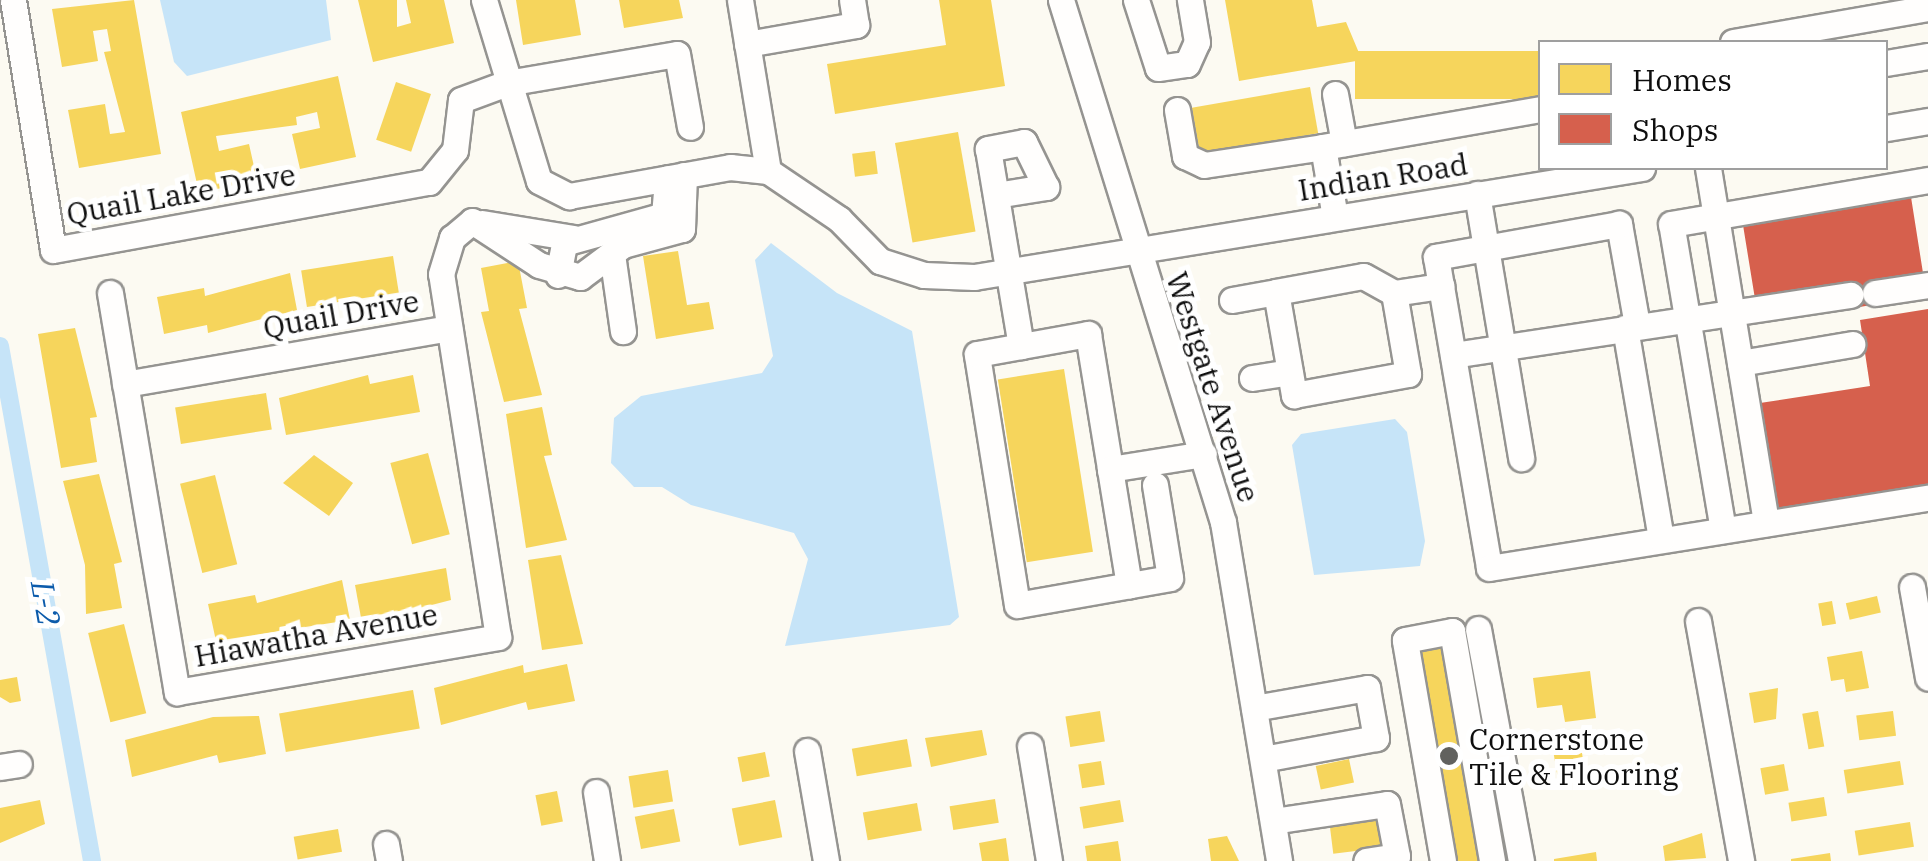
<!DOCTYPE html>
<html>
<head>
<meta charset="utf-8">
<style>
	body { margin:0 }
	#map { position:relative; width:1928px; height:861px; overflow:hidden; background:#fcfaf2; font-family:"IBM Plex Serif",serif }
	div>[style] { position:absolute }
	.water>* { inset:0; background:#c6e4f8 }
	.homes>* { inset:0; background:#f6d55c; transform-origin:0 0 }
	.shops>* { inset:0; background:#d6604d }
	.canal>* { height:18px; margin:-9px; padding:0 9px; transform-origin:9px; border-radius:9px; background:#c6e4f8 }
	.roads { filter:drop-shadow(2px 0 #959491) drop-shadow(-2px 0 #959491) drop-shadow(0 2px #959491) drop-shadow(0 -2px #959491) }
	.minor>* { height:25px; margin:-12.5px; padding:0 12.5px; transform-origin:12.5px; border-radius:12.5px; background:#fffefd }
	.dots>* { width:28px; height:28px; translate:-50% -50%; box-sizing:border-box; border:5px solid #fff; border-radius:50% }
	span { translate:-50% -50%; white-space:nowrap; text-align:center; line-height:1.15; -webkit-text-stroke:10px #fff; paint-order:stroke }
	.street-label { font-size:30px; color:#0e0e0e }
	.poi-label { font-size:30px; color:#0e0e0e }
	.left { translate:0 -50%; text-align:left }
	.water-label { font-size:32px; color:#0c5bab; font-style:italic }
	.legend { position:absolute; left:1538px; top:40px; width:350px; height:130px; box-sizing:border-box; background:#fff; border:2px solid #9f9f9f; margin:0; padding:12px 18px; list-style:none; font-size:30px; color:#0e0e0e }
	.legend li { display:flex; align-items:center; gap:20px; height:50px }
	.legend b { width:50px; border:2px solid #9f9f9f }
</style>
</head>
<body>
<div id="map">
	<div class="water">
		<div style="clip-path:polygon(160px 0,326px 0,331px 40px,187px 76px,174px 62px)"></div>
		<div style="clip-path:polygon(771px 243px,837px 293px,912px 331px,959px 617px,950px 625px,785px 646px,808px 559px,794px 533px,691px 505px,662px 487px,634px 487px,611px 463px,614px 418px,641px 396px,762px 373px,773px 356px,755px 260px)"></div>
		<div style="clip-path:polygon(1395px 419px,1407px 432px,1425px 541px,1420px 566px,1314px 575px,1292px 445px,1301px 434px)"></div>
	</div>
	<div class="homes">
		<div style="clip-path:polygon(134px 0,161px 154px,79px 168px,68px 110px,105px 104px,110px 134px,125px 132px,104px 52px,111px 51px,107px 29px,93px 31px,98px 61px,62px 67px,52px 9px)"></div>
		<div style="clip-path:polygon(358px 0,397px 0,397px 27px,411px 23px,406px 0,444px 0,454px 43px,373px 62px)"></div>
		<div style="clip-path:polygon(516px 0,575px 0,581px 35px,523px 45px)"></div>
		<div style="clip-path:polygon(619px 0,679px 0,683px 18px,624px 28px)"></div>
		<div style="clip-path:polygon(939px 0,991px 0,1005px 86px,835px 114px,827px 64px,946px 45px)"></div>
		<div style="clip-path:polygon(1225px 0,1312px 0,1317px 27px,1346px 22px,1362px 60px,1239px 81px)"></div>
		<div style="left:1540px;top:51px;width:48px;height:185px;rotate:90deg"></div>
		<div style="clip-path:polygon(338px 76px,356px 157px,300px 169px,292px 134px,320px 128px,317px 112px,296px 117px,297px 125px,216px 136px,219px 151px,249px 144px,257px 180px,199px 193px,181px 112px)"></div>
		<div style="left:396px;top:82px;width:37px;height:61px;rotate:19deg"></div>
		<div style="left:1310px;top:87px;width:47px;height:120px;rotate:80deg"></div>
		<div style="left:958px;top:132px;width:101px;height:64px;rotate:80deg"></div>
		<div style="left:875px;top:151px;width:23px;height:23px;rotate:83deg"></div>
		<div style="clip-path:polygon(678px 251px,687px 305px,709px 302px,714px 329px,656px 339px,643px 256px)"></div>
		<div style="left:393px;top:256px;width:37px;height:93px;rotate:81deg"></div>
		<div style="clip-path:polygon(518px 261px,527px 308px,519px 309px,542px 395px,504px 402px,481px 312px,489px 311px,481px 268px)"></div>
		<div style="clip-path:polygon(290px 273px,297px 310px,208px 333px,207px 325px,164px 334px,157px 297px,204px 288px,205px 296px)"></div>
		<div style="clip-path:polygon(75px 328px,97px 417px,90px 418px,97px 462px,61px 468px,38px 334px)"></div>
		<div style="left:1064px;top:369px;width:185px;height:67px;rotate:81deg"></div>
		<div style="clip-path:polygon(368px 375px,370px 384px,413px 375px,420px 412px,286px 435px,279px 398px)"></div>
		<div style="left:266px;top:393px;width:37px;height:92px;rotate:81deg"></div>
		<div style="clip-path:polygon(542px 407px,552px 455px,544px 456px,567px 540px,526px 548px,506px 414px)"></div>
		<div style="left:428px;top:453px;width:84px;height:39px;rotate:75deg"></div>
		<div style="clip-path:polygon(314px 455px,353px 483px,329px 516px,283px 483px)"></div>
		<div style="clip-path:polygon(99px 474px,122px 562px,114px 564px,122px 608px,86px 614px,85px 565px,63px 481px)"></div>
		<div style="left:215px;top:475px;width:92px;height:36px;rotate:76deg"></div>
		<div style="clip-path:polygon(561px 555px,583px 644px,542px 650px,528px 560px)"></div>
		<div style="clip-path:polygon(446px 568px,451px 600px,362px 623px,355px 585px)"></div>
		<div style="clip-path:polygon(342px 580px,350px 620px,216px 641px,208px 604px,255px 595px,257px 603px)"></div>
		<div style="left:1877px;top:596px;width:17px;height:32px;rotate:77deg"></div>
		<div style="left:1832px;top:601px;width:23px;height:14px;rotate:80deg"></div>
		<div style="left:124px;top:624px;width:92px;height:37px;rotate:76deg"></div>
		<div style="left:1448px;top:646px;width:218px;height:35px;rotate:80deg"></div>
		<div style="clip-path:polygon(1862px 651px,1869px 688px,1846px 692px,1844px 679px,1831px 681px,1827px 657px)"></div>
		<div style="clip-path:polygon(567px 664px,575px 701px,528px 710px,526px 702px,441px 725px,434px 688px,523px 665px,524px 673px)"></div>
		<div style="clip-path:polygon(1590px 671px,1596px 718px,1565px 722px,1562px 705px,1537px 708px,1533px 678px)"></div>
		<div style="clip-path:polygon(17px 677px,21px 701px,10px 703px,0 697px,0 680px)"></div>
		<div style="clip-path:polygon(1778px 688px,1776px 719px,1754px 723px,1749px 693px)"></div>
		<div style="left:413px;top:690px;width:39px;height:136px;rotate:80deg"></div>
		<div style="left:1100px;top:711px;width:31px;height:35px;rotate:81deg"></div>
		<div style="left:1818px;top:711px;width:36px;height:16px;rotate:80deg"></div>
		<div style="left:1893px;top:711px;width:25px;height:37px;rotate:83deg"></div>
		<div style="clip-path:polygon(259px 716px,266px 754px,219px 763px,217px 755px,132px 777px,125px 740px,213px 717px)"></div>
		<div style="clip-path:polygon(982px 730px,987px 755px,931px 767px,925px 738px)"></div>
		<div style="left:907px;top:739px;width:28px;height:56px;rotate:80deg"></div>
		<div style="left:1580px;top:742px;width:28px;height:28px;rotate:80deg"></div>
		<div style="left:765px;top:752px;width:25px;height:28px;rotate:79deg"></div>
		<div style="left:1349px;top:759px;width:24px;height:34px;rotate:78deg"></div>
		<div style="left:1101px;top:761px;width:24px;height:23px;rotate:81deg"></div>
		<div style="left:1900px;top:761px;width:24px;height:57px;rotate:81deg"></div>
		<div style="left:1784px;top:764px;width:27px;height:24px;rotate:80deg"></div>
		<div style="left:668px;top:770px;width:32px;height:40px;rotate:81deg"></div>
		<div style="left:557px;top:791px;width:31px;height:22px;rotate:79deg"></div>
		<div style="left:1824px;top:797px;width:19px;height:36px;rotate:81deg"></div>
		<div style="left:995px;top:799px;width:24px;height:46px;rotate:81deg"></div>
		<div style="clip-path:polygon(40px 800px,45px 824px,0 843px,0 808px)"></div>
		<div style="left:775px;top:800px;width:38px;height:44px;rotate:79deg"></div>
		<div style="left:1120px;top:800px;width:22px;height:41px;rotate:80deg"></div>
		<div style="left:917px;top:803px;width:28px;height:55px;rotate:80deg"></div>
		<div style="left:674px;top:809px;width:33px;height:40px;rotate:79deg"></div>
		<div style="left:1378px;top:816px;width:32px;height:49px;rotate:83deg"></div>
		<div style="left:1910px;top:822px;width:25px;height:56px;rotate:81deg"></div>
		<div style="left:338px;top:829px;width:23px;height:45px;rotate:80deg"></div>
		<div style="clip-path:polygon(1702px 833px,1706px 858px,1665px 861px,1663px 846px)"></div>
		<div style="clip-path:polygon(1227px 836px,1239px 861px,1211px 861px,1208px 839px)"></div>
		<div style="clip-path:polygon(1006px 838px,1009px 861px,982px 861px,979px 843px)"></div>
		<div style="clip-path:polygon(1118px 841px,1121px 861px,1087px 861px,1085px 846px)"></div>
		<div style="clip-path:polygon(1596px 852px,1597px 861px,1554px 861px,1554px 859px)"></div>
		<div style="clip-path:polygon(1830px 853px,1831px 861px,1791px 861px,1791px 859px)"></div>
	</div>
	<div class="shops">
		<div style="clip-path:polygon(1911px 197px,1923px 273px,1873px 281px,1877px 304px,1854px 308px,1849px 283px,1755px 299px,1743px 225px)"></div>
		<div style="clip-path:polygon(1928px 309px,1928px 488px,1776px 510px,1760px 403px,1870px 386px,1860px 320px)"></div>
	</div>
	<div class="canal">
		<div style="left:0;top:346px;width:523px;rotate:79.87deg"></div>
	</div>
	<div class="roads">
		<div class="minor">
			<div style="left:13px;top:0;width:253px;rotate:80.9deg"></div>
			<div style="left:53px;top:250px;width:382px;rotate:-10.3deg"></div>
			<div style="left:429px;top:182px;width:41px;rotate:-50.9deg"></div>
			<div style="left:455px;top:150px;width:50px;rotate:-83.2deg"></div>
			<div style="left:461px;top:100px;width:49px;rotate:-20.3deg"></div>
			<div style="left:507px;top:83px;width:172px;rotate:-9.7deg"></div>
			<div style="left:677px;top:54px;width:74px;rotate:79.9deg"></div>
			<div style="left:484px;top:0;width:189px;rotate:73.1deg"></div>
			<div style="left:539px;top:181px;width:34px;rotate:27deg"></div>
			<div style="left:569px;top:196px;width:164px;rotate:-10.2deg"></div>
			<div style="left:730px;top:167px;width:38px;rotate:6deg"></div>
			<div style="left:768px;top:171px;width:86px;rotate:34.1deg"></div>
			<div style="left:839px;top:219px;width:59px;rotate:45.7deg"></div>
			<div style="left:880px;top:261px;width:46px;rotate:17.7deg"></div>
			<div style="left:924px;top:275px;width:50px;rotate:2.3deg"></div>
			<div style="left:974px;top:277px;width:677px;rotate:-9.27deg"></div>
			<div style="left:740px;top:0;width:173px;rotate:80.7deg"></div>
			<div style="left:1061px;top:0;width:547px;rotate:72.76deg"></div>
			<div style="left:1223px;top:522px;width:344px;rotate:80.6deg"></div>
			<div style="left:1136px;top:0;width:71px;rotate:72.1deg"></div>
			<div style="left:1158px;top:68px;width:29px;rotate:-8deg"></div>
			<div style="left:1187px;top:64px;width:24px;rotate:-66deg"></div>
			<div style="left:1197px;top:42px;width:43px;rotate:-99.5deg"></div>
			<div style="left:1733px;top:42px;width:198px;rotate:-9.9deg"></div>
			<div style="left:747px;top:44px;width:111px;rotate:-9.9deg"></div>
			<div style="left:856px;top:25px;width:25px;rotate:-99deg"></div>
			<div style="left:1886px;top:63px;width:43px;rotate:-9.5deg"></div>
			<div style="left:1335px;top:94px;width:50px;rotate:79.6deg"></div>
			<div style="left:1177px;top:110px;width:47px;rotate:80.1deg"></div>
			<div style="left:1185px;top:156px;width:21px;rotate:25deg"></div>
			<div style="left:1204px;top:165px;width:120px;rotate:-8.6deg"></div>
			<div style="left:1323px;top:147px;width:71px;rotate:80.3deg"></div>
			<div style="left:1886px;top:128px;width:43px;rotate:-9.5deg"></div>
			<div style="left:1323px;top:147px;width:220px;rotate:-9.9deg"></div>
			<div style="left:1708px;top:168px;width:360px;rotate:80.7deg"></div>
			<div style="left:1477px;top:194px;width:268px;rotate:80.5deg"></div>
			<div style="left:996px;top:195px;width:51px;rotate:-9.1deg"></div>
			<div style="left:1046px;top:187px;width:50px;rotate:-116.1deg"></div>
			<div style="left:1024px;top:142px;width:37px;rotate:169deg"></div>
			<div style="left:988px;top:149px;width:200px;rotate:80.5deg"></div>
			<div style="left:472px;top:221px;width:80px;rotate:33.3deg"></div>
			<div style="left:539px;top:265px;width:43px;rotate:16.3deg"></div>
			<div style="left:580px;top:277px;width:54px;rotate:-36.7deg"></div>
			<div style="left:623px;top:245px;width:61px;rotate:-15.2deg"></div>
			<div style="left:682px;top:229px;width:54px;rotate:-87.9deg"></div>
			<div style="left:482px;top:223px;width:93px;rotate:9.3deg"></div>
			<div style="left:612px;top:254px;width:78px;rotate:81.9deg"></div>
			<div style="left:558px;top:275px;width:33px;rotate:-79deg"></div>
			<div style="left:564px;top:243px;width:104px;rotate:-15.6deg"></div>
			<div style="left:664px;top:215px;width:37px;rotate:-85deg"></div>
			<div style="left:110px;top:293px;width:405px;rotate:80.5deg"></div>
			<div style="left:177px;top:692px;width:326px;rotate:-9.7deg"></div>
			<div style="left:498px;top:637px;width:367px;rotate:-98.9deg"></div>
			<div style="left:441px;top:274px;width:38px;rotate:-73deg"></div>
			<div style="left:452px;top:238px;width:26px;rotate:-40deg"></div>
			<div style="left:1394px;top:293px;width:35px;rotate:-151deg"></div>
			<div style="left:1363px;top:276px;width:88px;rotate:169.6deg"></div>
			<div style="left:1276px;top:292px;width:105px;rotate:80.1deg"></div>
			<div style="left:1294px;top:395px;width:116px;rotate:-10.4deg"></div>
			<div style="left:1408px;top:374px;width:82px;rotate:-99.8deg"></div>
			<div style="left:1394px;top:293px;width:48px;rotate:-8.5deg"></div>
			<div style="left:1875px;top:293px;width:54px;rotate:-8.6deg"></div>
			<div style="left:1232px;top:300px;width:45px;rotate:-10.3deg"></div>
			<div style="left:1637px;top:325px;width:103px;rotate:-100.1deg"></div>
			<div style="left:1619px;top:224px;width:186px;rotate:169.8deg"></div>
			<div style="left:1436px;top:257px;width:315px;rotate:80.3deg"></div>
			<div style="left:1489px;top:568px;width:445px;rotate:-9.1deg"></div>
			<div style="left:1625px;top:328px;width:214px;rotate:80.3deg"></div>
			<div style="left:1453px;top:355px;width:402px;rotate:-8.6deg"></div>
			<div style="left:1740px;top:363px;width:114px;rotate:-9.6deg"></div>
			<div style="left:1252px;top:378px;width:38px;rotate:-9deg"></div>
			<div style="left:125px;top:384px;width:329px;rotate:-9.8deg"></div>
			<div style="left:1110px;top:469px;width:118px;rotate:80.7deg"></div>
			<div style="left:1155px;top:485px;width:94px;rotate:80.8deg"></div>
			<div style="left:1170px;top:578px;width:155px;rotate:170deg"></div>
			<div style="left:1017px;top:605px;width:254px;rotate:-99.1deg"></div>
			<div style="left:977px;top:354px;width:113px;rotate:-10.2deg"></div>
			<div style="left:1088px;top:334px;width:137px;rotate:80.7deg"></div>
			<div style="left:1110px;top:469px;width:95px;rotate:-9.1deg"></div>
			<div style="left:1723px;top:530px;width:310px;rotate:-99.6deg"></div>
			<div style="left:1671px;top:224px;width:261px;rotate:-9.7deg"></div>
			<div style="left:1912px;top:587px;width:92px;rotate:80deg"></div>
			<div style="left:1698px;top:621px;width:244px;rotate:79.8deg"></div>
			<div style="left:1478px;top:629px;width:236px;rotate:79.5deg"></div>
			<div style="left:1254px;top:708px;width:115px;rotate:-10deg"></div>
			<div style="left:1367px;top:688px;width:51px;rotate:79.8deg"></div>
			<div style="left:1376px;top:738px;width:115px;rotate:169.5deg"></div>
			<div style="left:1030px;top:746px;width:117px;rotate:80.6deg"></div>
			<div style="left:807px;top:751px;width:112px;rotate:80.2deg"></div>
			<div style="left:0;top:767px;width:19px;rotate:-9deg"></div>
			<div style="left:596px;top:792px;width:70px;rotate:80.9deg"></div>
			<div style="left:1273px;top:821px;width:115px;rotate:-8.5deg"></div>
			<div style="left:1387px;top:804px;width:53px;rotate:79.1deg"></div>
			<div style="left:1397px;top:856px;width:31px;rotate:171deg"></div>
			<div style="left:386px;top:844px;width:17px;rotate:80deg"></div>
			<div style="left:1443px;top:861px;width:224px;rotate:-99.8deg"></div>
			<div style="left:1405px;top:640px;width:48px;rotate:-10.8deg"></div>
			<div style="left:1452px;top:631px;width:233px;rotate:80.1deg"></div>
		</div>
	</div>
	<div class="dots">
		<div style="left:1449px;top:756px;background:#61615e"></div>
	</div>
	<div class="street-label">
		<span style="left:1383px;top:177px;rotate:-9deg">Indian Road</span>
		<span style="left:181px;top:194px;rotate:-10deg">Quail Lake Drive</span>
		<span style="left:341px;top:314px;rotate:-10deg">Quail Drive</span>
		<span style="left:1213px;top:387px;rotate:72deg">Westgate Avenue</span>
		<span style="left:316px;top:635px;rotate:-10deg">Hiawatha Avenue</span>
	</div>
	<div class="poi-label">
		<span class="left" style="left:1469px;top:756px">Cornerstone<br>Tile &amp; Flooring</span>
	</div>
	<div class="water-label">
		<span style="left:46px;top:603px;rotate:80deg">L-2</span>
	</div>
	<ul class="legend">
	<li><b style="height:28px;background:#f6d55c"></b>Homes</li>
	<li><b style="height:28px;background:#d6604d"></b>Shops</li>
	</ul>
</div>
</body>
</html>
